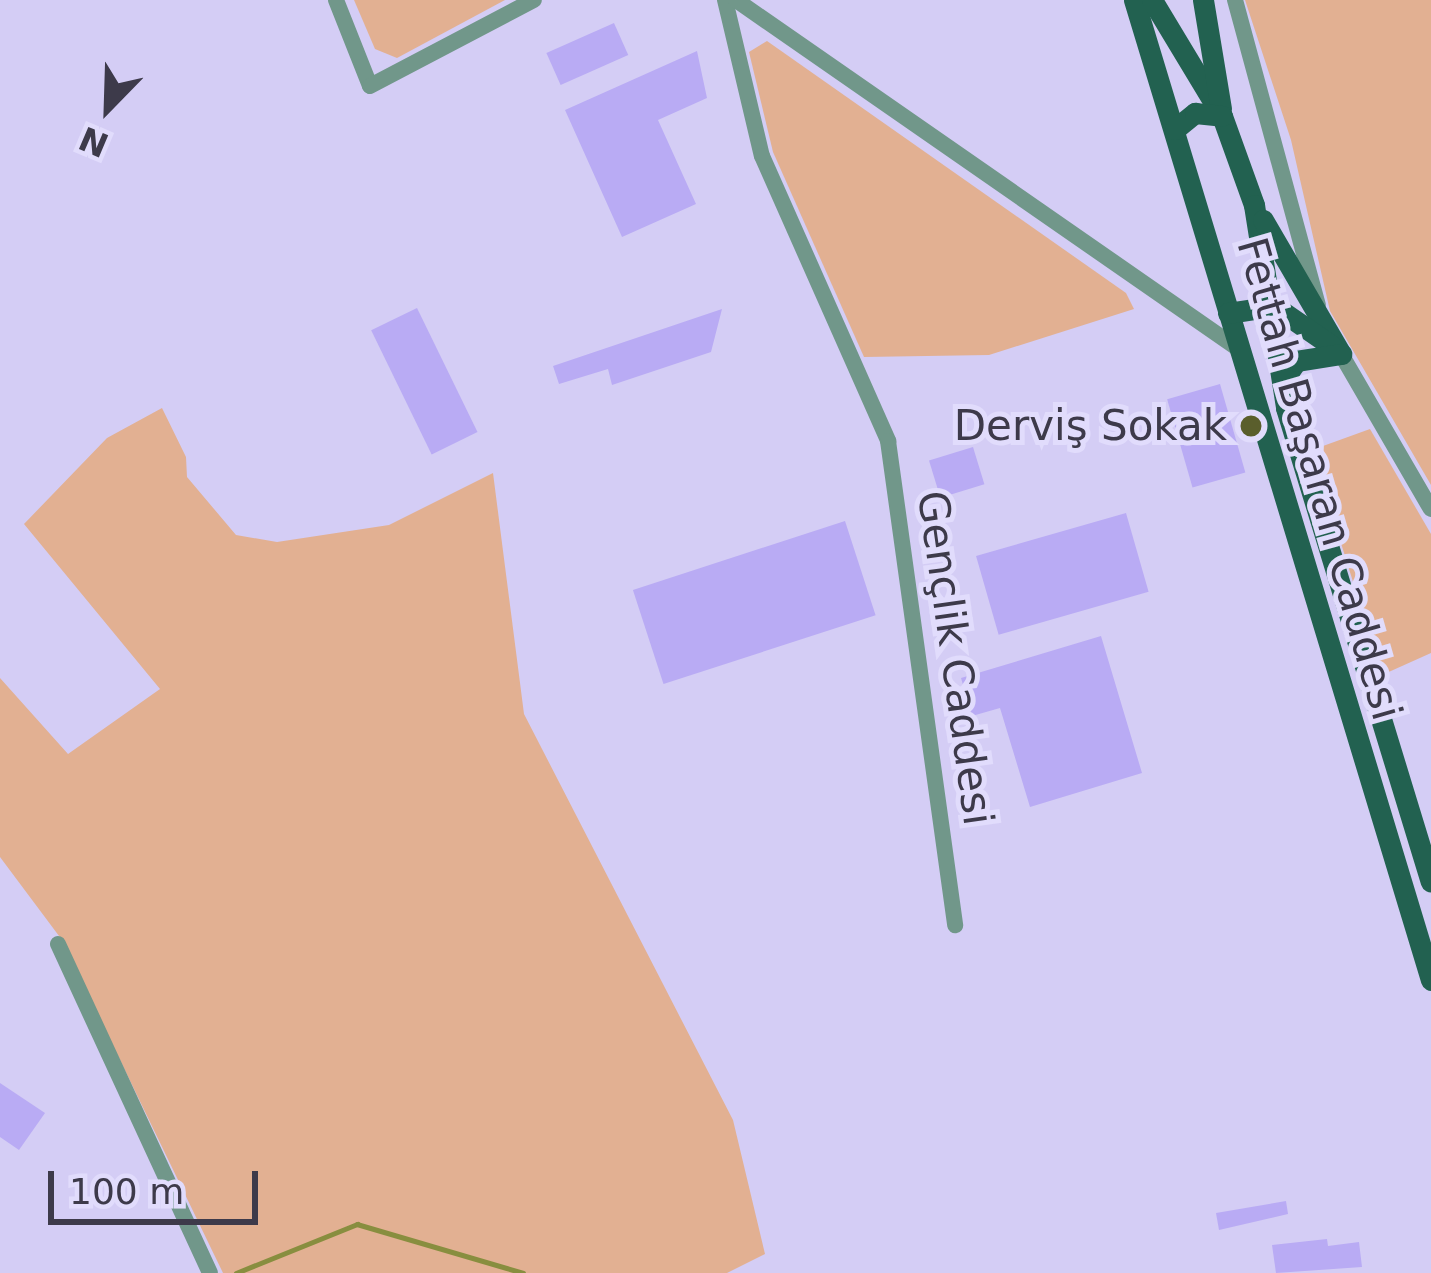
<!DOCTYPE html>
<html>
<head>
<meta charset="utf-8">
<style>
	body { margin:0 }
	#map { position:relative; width:1431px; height:1273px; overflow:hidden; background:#d4cdf5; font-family:"DejaVu Sans",sans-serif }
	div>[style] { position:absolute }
	.green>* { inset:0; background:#e2b092 }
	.stream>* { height:4.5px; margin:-2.25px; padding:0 2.25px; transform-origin:2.25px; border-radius:2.25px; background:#888e3f }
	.building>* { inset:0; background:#b9abf4; transform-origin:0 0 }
	.minor>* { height:16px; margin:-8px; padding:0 8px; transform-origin:8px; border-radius:8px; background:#71978a }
	.major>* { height:21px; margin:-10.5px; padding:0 10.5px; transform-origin:10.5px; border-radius:10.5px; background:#226150 }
	.dots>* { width:33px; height:33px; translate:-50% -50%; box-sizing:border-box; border:6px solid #e1dcfc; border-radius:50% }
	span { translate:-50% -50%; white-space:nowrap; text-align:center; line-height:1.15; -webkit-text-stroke:10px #e1dcfc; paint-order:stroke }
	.poi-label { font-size:42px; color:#3d3a4a }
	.right { translate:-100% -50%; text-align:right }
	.street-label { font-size:42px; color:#3d3a4a }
	.north { position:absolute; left:48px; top:48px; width:120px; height:120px; -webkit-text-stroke:9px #e1dcfc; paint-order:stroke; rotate:203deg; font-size:33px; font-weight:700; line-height:48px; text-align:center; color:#3d3a4a }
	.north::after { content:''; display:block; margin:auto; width:42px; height:54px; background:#3d3a4a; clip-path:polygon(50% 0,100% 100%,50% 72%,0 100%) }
	.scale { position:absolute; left:48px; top:1171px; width:210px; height:54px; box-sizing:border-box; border:6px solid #3d3a4a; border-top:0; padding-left:15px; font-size:36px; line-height:42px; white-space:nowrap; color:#3d3a4a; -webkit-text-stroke:9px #e1dcfc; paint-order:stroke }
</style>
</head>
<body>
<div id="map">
	<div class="green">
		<div style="clip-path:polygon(354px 0,505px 0,397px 58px,375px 49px)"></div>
		<div style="clip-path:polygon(1245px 0,1431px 0,1431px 485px,1330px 311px,1291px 140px)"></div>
		<div style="clip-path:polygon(767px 41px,1126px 293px,1134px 309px,989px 355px,864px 357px,773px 152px,749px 52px)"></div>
		<div style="clip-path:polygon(162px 408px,186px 457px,187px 477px,236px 535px,277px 542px,389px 525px,493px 473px,524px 714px,733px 1120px,765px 1254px,727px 1273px,223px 1273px,62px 940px,0 857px,0 678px,68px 754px,160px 689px,24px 524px,107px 438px)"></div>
		<div style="clip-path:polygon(1370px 429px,1431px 534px,1431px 653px,1382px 675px,1312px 450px)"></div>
	</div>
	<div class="stream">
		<div style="left:236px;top:1273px;width:131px;rotate:-22deg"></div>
		<div style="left:357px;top:1224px;width:173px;rotate:16.4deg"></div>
	</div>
	<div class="building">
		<div style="left:614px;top:23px;width:35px;height:74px;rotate:66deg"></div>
		<div style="clip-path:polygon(697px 51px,707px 98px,658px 120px,696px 204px,622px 237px,565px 110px)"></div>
		<div style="left:417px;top:308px;width:138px;height:51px;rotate:64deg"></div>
		<div style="clip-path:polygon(722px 309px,711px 352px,612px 385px,608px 369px,559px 384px,553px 366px)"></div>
		<div style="left:1220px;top:384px;width:92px;height:55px;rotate:74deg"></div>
		<div style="left:973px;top:447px;width:39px;height:46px;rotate:73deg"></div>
		<div style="left:1126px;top:513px;width:82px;height:156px;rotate:74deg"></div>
		<div style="left:845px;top:521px;width:99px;height:223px;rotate:72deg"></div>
		<div style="clip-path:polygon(1101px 636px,1142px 773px,1030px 807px,1000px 708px,972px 716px,961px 678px)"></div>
		<div style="clip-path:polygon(0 1083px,45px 1113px,19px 1150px,0 1137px)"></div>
		<div style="clip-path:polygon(1286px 1201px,1288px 1214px,1219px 1230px,1216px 1213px)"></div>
		<div style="clip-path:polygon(1327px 1239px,1328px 1246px,1359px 1242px,1362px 1267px,1276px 1273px,1272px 1245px)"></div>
	</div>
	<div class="minor">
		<div style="left:336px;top:0;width:92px;rotate:68.4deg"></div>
		<div style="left:370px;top:86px;width:185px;rotate:-27.7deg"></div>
		<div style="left:725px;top:0;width:160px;rotate:76.7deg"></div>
		<div style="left:762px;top:156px;width:312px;rotate:66.1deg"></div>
		<div style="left:888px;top:441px;width:489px;rotate:82.1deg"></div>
		<div style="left:736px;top:0;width:614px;rotate:34.78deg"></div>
		<div style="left:1235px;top:0;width:316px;rotate:74.8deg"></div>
		<div style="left:1341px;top:354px;width:179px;rotate:59.9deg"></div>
		<div style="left:58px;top:944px;width:362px;rotate:65.2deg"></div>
	</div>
	<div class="major">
		<div style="left:1134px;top:0;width:1024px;rotate:73.14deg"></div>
		<div style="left:1152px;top:0;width:135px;rotate:58.9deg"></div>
		<div style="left:1222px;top:116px;width:95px;rotate:70.2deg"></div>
		<div style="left:1254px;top:205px;width:206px;rotate:81deg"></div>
		<div style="left:1286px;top:408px;width:495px;rotate:73deg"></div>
		<div style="left:1203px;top:0;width:110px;rotate:80.6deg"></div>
		<div style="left:1175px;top:129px;width:26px;rotate:-39deg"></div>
		<div style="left:1195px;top:113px;width:27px;rotate:6deg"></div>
		<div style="left:1263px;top:220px;width:155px;rotate:59.8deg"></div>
		<div style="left:1228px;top:313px;width:47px;rotate:-8.7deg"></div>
		<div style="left:1274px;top:306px;width:70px;rotate:34.6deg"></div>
		<div style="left:1282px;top:382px;width:25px;rotate:-56deg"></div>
		<div style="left:1296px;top:361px;width:46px;rotate:-8.8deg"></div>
	</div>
	<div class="dots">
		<div style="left:1251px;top:426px;background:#5a5e2c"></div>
	</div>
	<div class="poi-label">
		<span class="right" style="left:1227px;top:426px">Derviş Sokak</span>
	</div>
	<div class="street-label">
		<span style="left:1319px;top:479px;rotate:74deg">Fettah Başaran Caddesi</span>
		<span style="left:955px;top:658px;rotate:82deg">Gençlik Caddesi</span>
	</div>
	<div class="north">N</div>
	<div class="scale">100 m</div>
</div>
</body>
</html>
